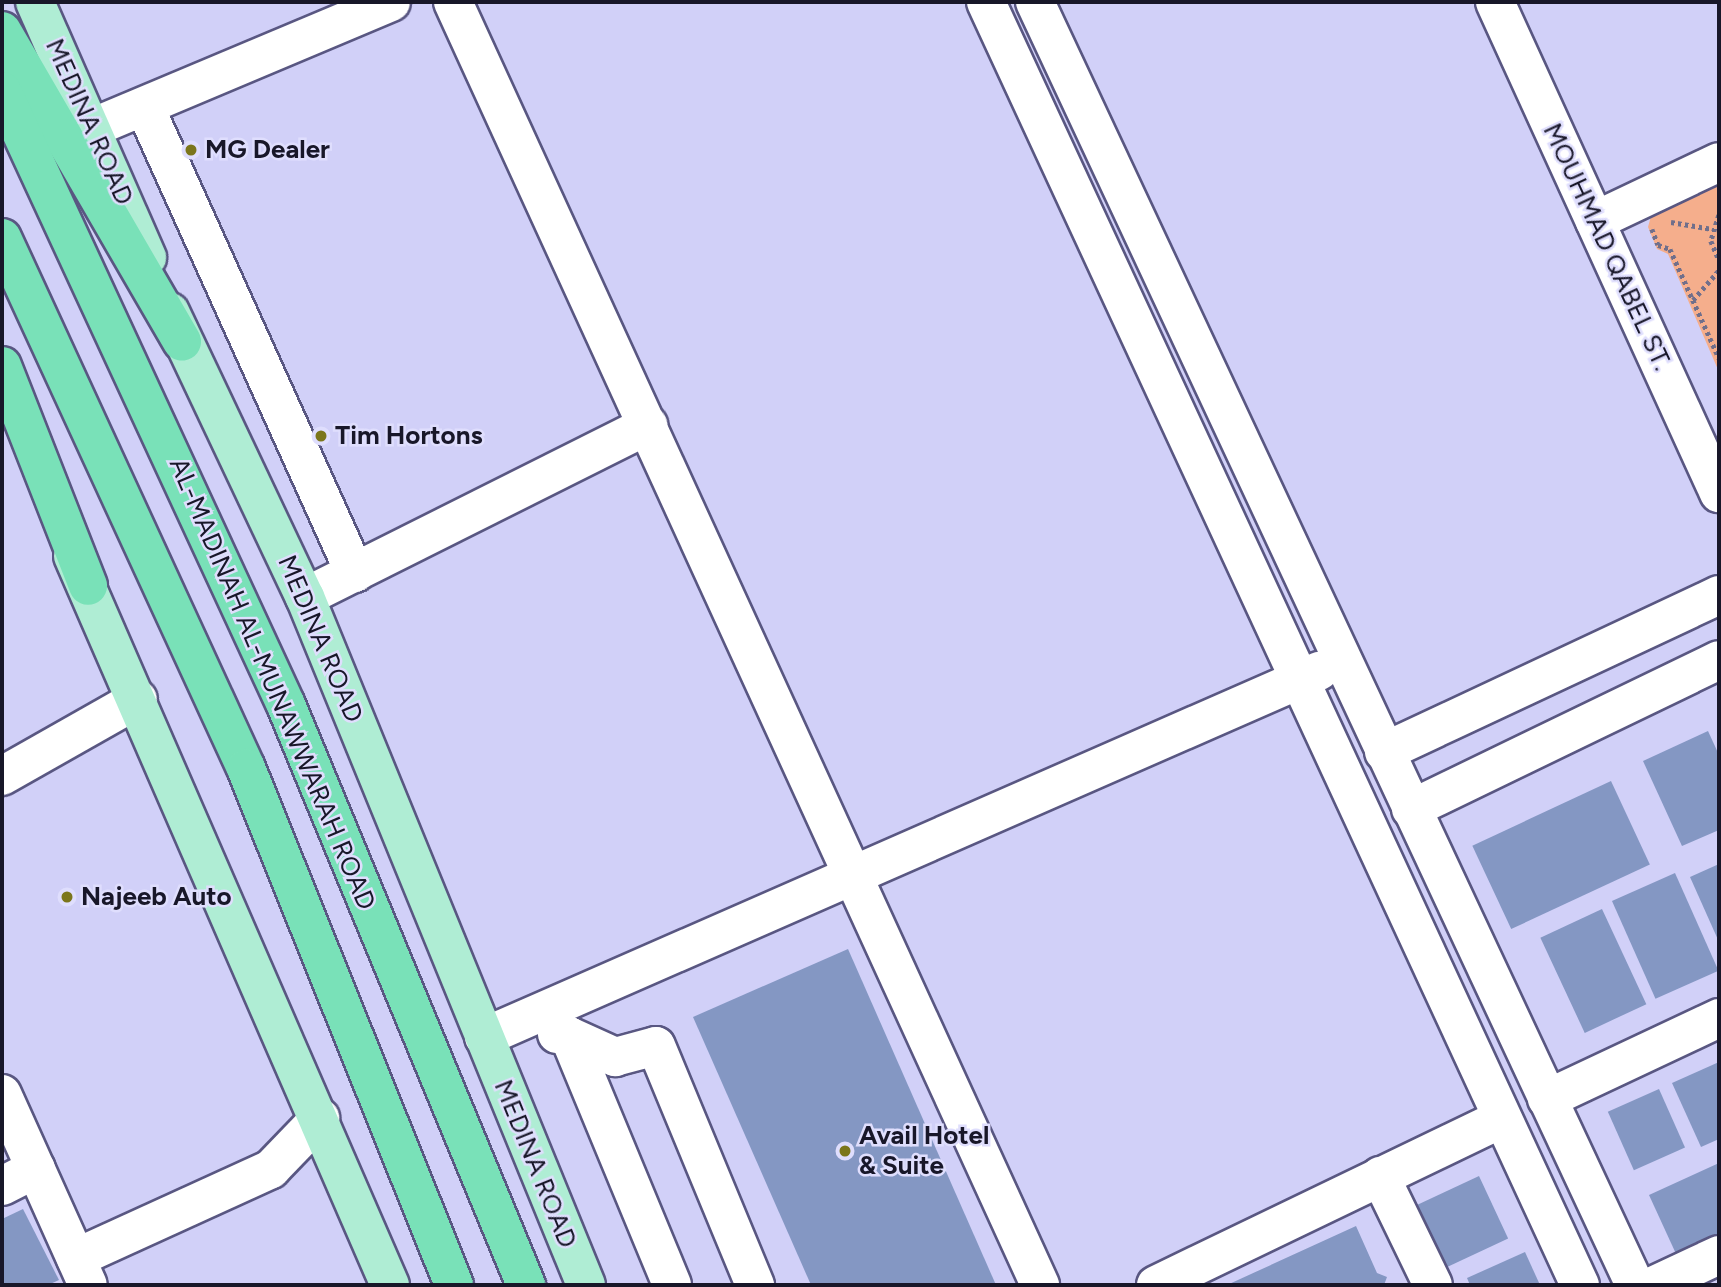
<!DOCTYPE html>
<html>
<head>
<meta charset="utf-8">
<style>
	body { margin:0 }
	#map { position:relative; width:1721px; height:1287px; overflow:hidden; background:#d1d0f8; font-family:Figtree,sans-serif }
	div>[style] { position:absolute }
	.green>* { inset:0; background:#f5ae8c }
	.building>* { inset:0; background:#8497c3; transform-origin:0 0 }
	.path>* { height:4.5px; margin-top:-2.25px; transform-origin:0; background:repeating-linear-gradient(90deg,#706f8b 0 3.5px,transparent 0 7px) }
	.roads { filter:drop-shadow(2px 0 #595782) drop-shadow(-2px 0 #595782) drop-shadow(0 2px #595782) drop-shadow(0 -2px #595782) }
	.minor>* { height:38px; margin:-19px; padding:0 19px; transform-origin:19px; border-radius:19px; background:#fff }
	.major>* { height:38px; margin:-19px; padding:0 19px; transform-origin:19px; border-radius:19px; background:#afedd4 }
	.highway>* { height:38px; margin:-19px; padding:0 19px; transform-origin:19px; border-radius:19px; background:#79e1b8 }
	.dots>* { width:19px; height:19px; translate:-50% -50%; box-sizing:border-box; border:4px solid #dfdefd; border-radius:50% }
	span { translate:-50% -50%; white-space:nowrap; text-align:center; line-height:1.15; -webkit-text-stroke:5px #dfdefd; paint-order:stroke }
	.street-label { font-size:26px; color:#181729 }
	.poi-label { font-size:26px; color:#181729; font-weight:700 }
	.left { translate:0 -50%; text-align:left }
	.frame { position:absolute; inset:0; border:4px solid #181729; pointer-events:none }
</style>
</head>
<body>
<div id="map">
	<div class="green">
		<div style="clip-path:polygon(1719px 180px,1719px 372px,1668px 254px,1657px 249px,1648px 227px,1653px 209px)"></div>
	</div>
	<div class="building">
		<div style="clip-path:polygon(1708px 731px,1719px 755px,1719px 830px,1682px 846px,1643px 761px)"></div>
		<div style="left:1611px;top:781px;width:92px;height:153px;rotate:65deg"></div>
		<div style="clip-path:polygon(1719px 864px,1719px 942px,1690px 877px)"></div>
		<div style="left:1675px;top:873px;width:107px;height:69px;rotate:66deg"></div>
		<div style="left:1602px;top:909px;width:105px;height:68px;rotate:65deg"></div>
		<div style="clip-path:polygon(848px 949px,996px 1285px,811px 1285px,693px 1017px)"></div>
		<div style="clip-path:polygon(1719px 1062px,1719px 1139px,1701px 1147px,1672px 1083px)"></div>
		<div style="left:1659px;top:1089px;width:64px;height:56px;rotate:66deg"></div>
		<div style="clip-path:polygon(1719px 1163px,1719px 1237px,1677px 1256px,1649px 1195px)"></div>
		<div style="left:1479px;top:1176px;width:69px;height:72px;rotate:65deg"></div>
		<div style="clip-path:polygon(23px 1209px,59px 1280px,48px 1285px,2px 1285px,2px 1219px)"></div>
		<div style="clip-path:polygon(1356px 1226px,1377px 1273px,1387px 1277px,1384px 1285px,1227px 1285px)"></div>
		<div style="clip-path:polygon(1525px 1252px,1540px 1285px,1470px 1285px,1467px 1278px)"></div>
	</div>
	<div class="path">
		<div style="left:1719px;top:215px;width:27px;rotate:107deg"></div>
		<div style="left:1711px;top:241px;width:21px;rotate:67deg"></div>
		<div style="left:1671px;top:222px;width:42px;rotate:9.7deg"></div>
		<div style="left:1652px;top:229px;width:17px;rotate:69deg"></div>
		<div style="left:1658px;top:245px;width:13px;rotate:18deg"></div>
		<div style="left:1670px;top:249px;width:120px;rotate:65.8deg"></div>
		<div style="left:1693px;top:300px;width:40px;rotate:-49deg"></div>
	</div>
	<div class="roads">
		<div class="minor">
			<div style="left:453px;top:2px;width:1411px;rotate:65.41deg"></div>
			<div style="left:986px;top:2px;width:1414px;rotate:65.16deg"></div>
			<div style="left:1035px;top:2px;width:1416px;rotate:64.94deg"></div>
			<div style="left:1495px;top:2px;width:540px;rotate:65.48deg"></div>
			<div style="left:146px;top:110px;width:508px;rotate:65.71deg"></div>
			<div style="left:94px;top:127px;width:322px;rotate:-22.8deg"></div>
			<div style="left:1595px;top:221px;width:137px;rotate:-25.4deg"></div>
			<div style="left:305px;top:597px;width:384px;rotate:-26.6deg"></div>
			<div style="left:1384px;top:752px;width:370px;rotate:-25.1deg"></div>
			<div style="left:2px;top:776px;width:156px;rotate:-29.5deg"></div>
			<div style="left:1411px;top:809px;width:342px;rotate:-25.8deg"></div>
			<div style="left:557px;top:1034px;width:12px;rotate:9deg"></div>
			<div style="left:569px;top:1036px;width:269px;rotate:67.5deg"></div>
			<div style="left:569px;top:1036px;width:51px;rotate:24.5deg"></div>
			<div style="left:615px;top:1057px;width:42px;rotate:-15deg"></div>
			<div style="left:656px;top:1046px;width:259px;rotate:67.5deg"></div>
			<div style="left:484px;top:1037px;width:912px;rotate:-23.67deg"></div>
			<div style="left:2px;top:1094px;width:209px;rotate:65.8deg"></div>
			<div style="left:1547px;top:1099px;width:190px;rotate:-25.2deg"></div>
			<div style="left:1380px;top:1176px;width:121px;rotate:64.1deg"></div>
			<div style="left:2px;top:1186px;width:38px;rotate:-27deg"></div>
			<div style="left:76px;top:1258px;width:214px;rotate:-24.5deg"></div>
			<div style="left:271px;top:1169px;width:71px;rotate:-46.1deg"></div>
			<div style="left:1156px;top:1285px;width:383px;rotate:-25.7deg"></div>
			<div style="left:1655px;top:1285px;width:71px;rotate:-25.1deg"></div>
		</div>
		<div class="major">
			<div style="left:35px;top:2px;width:279px;rotate:66.3deg"></div>
			<div style="left:170px;top:312px;width:315px;rotate:64.7deg"></div>
			<div style="left:305px;top:597px;width:743px;rotate:67.78deg"></div>
			<div style="left:73px;top:556px;width:795px;rotate:66.5deg"></div>
		</div>
		<div class="highway">
			<div style="left:2px;top:31px;width:359px;rotate:59.9deg"></div>
			<div style="left:2px;top:91px;width:676px;rotate:65.18deg"></div>
			<div style="left:286px;top:705px;width:628px;rotate:67.52deg"></div>
			<div style="left:2px;top:238px;width:583px;rotate:65.28deg"></div>
			<div style="left:246px;top:768px;width:557px;rotate:68.08deg"></div>
			<div style="left:2px;top:366px;width:236px;rotate:68.6deg"></div>
		</div>
	</div>
	<div class="dots">
		<div style="left:191px;top:150px;background:#7b761b"></div>
		<div style="left:321px;top:436px;background:#7b761b"></div>
		<div style="left:67px;top:897px;background:#7b761b"></div>
		<div style="left:845px;top:1151px;background:#7b761b"></div>
	</div>
	<div class="street-label">
		<span style="left:89px;top:122px;rotate:66deg">MEDINA ROAD</span>
		<span style="left:1607px;top:247px;rotate:65deg">MOUHMAD QABEL ST.</span>
		<span style="left:320px;top:639px;rotate:67deg">MEDINA ROAD</span>
		<span style="left:272px;top:684px;rotate:67deg">AL-MADINAH AL-MUNAWWARAH ROAD</span>
		<span style="left:535px;top:1164px;rotate:68deg">MEDINA ROAD</span>
	</div>
	<div class="poi-label">
		<span class="left" style="left:205px;top:150px">MG Dealer</span>
		<span class="left" style="left:335px;top:436px">Tim Hortons</span>
		<span class="left" style="left:81px;top:897px">Najeeb Auto</span>
		<span class="left" style="left:859px;top:1151px">Avail Hotel<br>&amp; Suite</span>
	</div>
	<div class="frame"></div>
</div>
</body>
</html>
